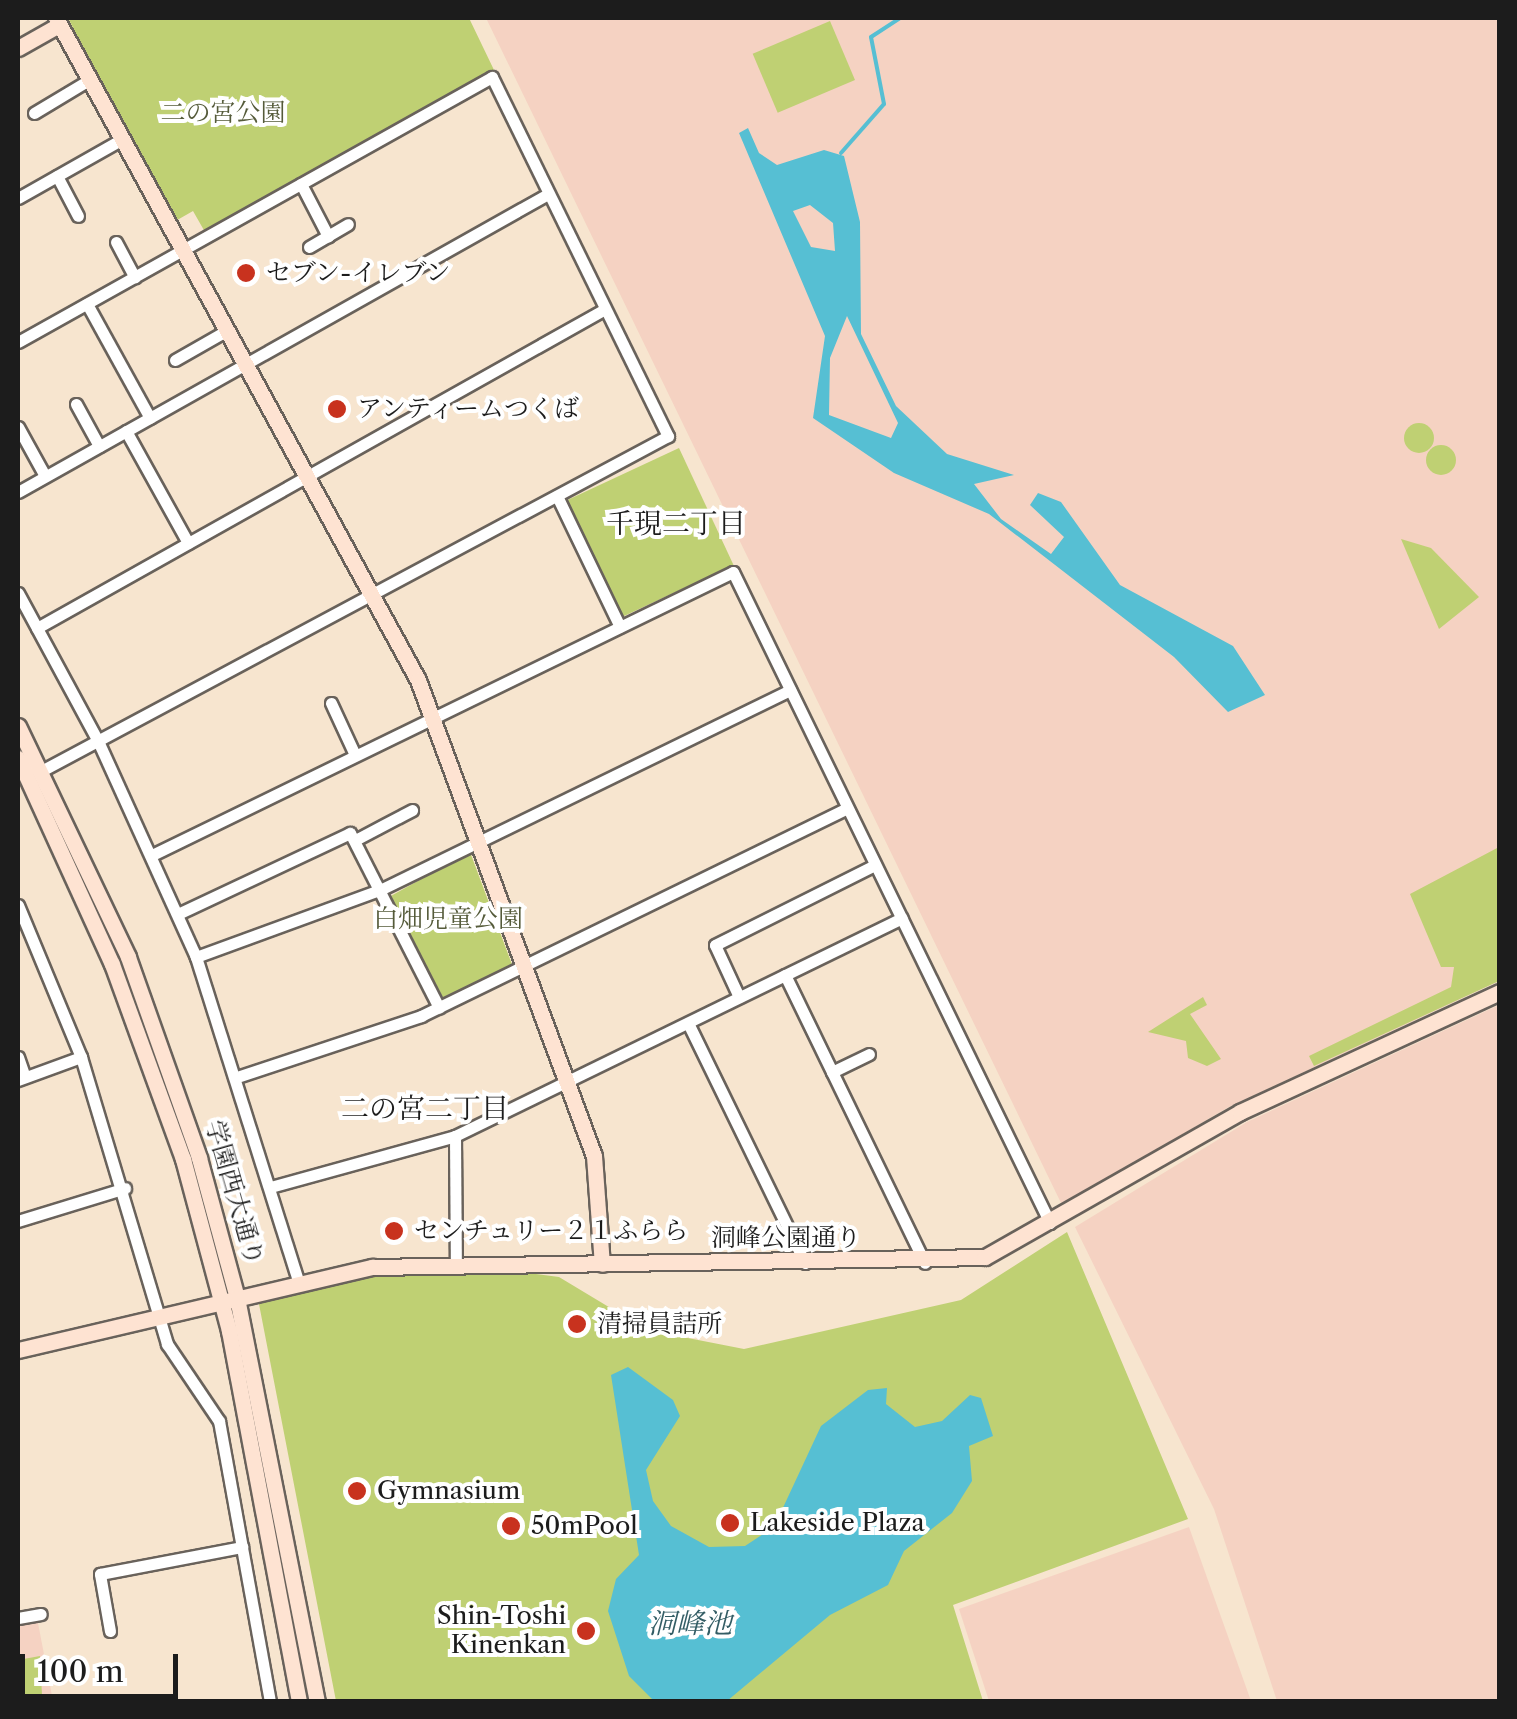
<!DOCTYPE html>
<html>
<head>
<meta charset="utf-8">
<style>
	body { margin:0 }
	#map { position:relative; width:1517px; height:1719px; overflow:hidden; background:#f7e5cf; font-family:"Libre Caslon Text","Noto Serif JP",serif }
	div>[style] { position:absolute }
	.built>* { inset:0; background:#f5d2c2 }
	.green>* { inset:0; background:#bfd073; transform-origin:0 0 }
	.round { border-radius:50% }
	.water>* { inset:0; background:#56bfd3 }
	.stream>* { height:4px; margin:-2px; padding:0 2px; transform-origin:2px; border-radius:2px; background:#56bfd3 }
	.roads { filter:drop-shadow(2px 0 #69625b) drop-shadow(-2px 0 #69625b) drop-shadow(0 2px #69625b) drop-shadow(0 -2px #69625b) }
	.street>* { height:11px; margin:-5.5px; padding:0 5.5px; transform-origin:5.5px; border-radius:5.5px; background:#fff }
	.secondary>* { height:15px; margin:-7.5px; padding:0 7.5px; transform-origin:7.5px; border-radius:7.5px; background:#fee3d2 }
	.dots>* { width:28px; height:28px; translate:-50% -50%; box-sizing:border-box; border:5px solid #fff; border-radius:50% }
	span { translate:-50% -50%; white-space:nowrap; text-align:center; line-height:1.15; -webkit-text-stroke:8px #fff; paint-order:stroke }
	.park-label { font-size:25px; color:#555b3a }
	.poi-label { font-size:25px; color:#1c1c1c }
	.left { translate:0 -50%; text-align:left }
	.right { translate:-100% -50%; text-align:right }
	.street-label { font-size:25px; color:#1c1c1c }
	.neighbourhood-label { font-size:28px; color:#1c1c1c }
	.water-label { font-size:28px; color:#335d65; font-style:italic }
	.frame { position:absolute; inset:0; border:20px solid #1c1c1c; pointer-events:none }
	.scale { position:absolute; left:20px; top:1654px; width:158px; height:45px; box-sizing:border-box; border:5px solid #1c1c1c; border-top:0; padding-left:12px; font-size:30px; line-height:35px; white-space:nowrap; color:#1c1c1c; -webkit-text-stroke:8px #fff; paint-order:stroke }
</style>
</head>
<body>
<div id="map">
	<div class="built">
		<div style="clip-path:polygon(486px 18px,1499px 18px,1499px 981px,1227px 1108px,1062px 1205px)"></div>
		<div style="clip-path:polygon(1499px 1005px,1499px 1701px,1277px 1701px,1214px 1509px,1075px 1227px,1247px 1122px)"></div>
		<div style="clip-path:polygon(1189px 1527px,1251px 1701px,989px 1701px,959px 1609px)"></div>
		<div style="clip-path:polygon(35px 1622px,38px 1623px,53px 1701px,18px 1702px,18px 1625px)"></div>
	</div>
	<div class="green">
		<div style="clip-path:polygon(68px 18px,469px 18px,494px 70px,205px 232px,193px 211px,172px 223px)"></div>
		<div style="left:830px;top:21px;width:64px;height:84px;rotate:67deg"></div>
		<div class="round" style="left:1404px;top:423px;width:30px;height:30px"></div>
		<div class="round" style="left:1426px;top:445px;width:30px;height:30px"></div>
		<div style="left:679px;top:448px;width:129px;height:126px;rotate:65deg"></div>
		<div style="clip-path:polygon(1401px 539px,1431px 548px,1479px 597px,1439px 629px)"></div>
		<div style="clip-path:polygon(1499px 847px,1499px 981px,1314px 1066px,1309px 1056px,1451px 987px,1454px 967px,1441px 967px,1410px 894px)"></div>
		<div style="clip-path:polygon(470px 852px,513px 967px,444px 1000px,389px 897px)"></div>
		<div style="clip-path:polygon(1203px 997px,1207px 1005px,1190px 1014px,1221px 1059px,1207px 1066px,1188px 1058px,1186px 1041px,1148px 1032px)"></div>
		<div style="clip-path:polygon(1067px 1232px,1188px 1519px,953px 1605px,983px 1701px,336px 1701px,258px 1299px,363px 1275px,513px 1271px,559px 1277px,647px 1330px,744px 1349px,961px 1300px)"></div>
		<div style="clip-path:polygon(40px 1656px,42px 1695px,18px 1700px,18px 1660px)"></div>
	</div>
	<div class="water">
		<div style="clip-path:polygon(evenodd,748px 128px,759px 153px,777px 165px,824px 150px,844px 156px,860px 222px,861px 334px,896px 406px,947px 454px,1014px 475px,974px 484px,1001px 519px,1051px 554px,1064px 537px,1030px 505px,1038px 493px,1061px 502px,1120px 585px,1233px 646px,1265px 695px,1228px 712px,1174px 657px,989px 514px,894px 473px,813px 418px,825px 336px,739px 133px,748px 128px,810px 205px,833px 223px,835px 251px,811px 247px,793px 211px,810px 205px,748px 128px,847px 316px,898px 423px,891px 438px,829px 415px,830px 358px,847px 316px)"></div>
		<div style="clip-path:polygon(628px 1367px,673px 1400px,680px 1416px,646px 1470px,653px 1501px,671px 1526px,709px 1547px,745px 1546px,774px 1527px,821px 1426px,868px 1390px,887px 1388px,886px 1404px,915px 1427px,942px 1421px,970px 1395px,981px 1398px,993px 1436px,969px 1446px,972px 1481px,952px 1513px,904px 1551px,888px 1585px,830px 1615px,727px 1701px,654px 1701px,629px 1676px,608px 1611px,616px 1579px,639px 1555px,611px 1375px)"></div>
	</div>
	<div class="stream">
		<div style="left:841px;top:153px;width:65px;rotate:-48.7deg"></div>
		<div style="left:884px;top:104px;width:68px;rotate:-101deg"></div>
		<div style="left:871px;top:37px;width:35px;rotate:-33deg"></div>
	</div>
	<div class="roads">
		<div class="street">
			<div style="left:34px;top:113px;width:58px;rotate:-31deg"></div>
			<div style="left:57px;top:176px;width:45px;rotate:62.3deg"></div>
			<div style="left:301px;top:184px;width:59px;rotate:62.6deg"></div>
			<div style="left:18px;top:198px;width:114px;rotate:-29.5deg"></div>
			<div style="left:116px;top:242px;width:40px;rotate:62deg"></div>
			<div style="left:309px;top:247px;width:45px;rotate:-30.5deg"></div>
			<div style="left:87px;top:304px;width:130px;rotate:61.1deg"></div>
			<div style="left:18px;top:342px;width:543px;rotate:-29.21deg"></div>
			<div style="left:492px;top:77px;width:400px;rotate:63.9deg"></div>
			<div style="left:668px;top:436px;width:711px;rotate:151.88deg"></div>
			<div style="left:175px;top:360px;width:56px;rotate:-29.7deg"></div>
			<div style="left:76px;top:404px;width:48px;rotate:61.3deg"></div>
			<div style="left:18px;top:427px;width:56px;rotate:61.1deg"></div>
			<div style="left:126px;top:431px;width:128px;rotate:61deg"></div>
			<div style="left:18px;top:492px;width:608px;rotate:-29.35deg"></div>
			<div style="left:557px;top:496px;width:145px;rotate:64.3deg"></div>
			<div style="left:18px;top:593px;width:168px;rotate:61.6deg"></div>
			<div style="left:98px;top:741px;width:237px;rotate:65.6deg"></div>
			<div style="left:196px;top:957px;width:342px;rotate:72.5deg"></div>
			<div style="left:37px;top:628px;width:651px;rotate:-29.32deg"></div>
			<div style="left:331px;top:703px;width:57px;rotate:65.2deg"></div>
			<div style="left:359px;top:838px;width:60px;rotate:-27.8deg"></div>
			<div style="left:152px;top:855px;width:646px;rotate:-25.97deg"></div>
			<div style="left:733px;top:572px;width:724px;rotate:64.04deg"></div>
			<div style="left:18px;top:905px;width:165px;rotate:67.5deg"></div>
			<div style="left:81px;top:1057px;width:300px;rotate:73.3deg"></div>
			<div style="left:167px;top:1344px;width:93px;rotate:56deg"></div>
			<div style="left:219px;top:1421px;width:286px;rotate:79.7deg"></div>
			<div style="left:178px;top:914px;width:190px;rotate:-25.2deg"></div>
			<div style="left:350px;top:833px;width:196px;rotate:63deg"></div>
			<div style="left:196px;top:957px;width:198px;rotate:-20.1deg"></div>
			<div style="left:382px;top:889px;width:454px;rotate:-26deg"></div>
			<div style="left:785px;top:975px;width:320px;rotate:64.1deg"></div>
			<div style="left:739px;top:997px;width:57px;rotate:-114.8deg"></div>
			<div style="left:715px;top:945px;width:179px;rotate:-26.6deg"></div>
			<div style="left:688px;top:1023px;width:267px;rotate:64deg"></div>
			<div style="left:18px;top:1057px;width:21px;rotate:71deg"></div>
			<div style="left:832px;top:1072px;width:41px;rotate:-25.9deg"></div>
			<div style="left:240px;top:1076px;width:191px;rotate:-18.3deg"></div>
			<div style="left:421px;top:1016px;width:473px;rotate:-26deg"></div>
			<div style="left:18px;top:1080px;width:67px;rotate:-20.1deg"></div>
			<div style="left:455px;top:1136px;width:129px;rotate:89.6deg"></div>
			<div style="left:274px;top:1186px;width:188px;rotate:-15.4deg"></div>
			<div style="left:455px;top:1136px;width:497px;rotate:-26deg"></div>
			<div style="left:18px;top:1221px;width:112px;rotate:-17.1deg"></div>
			<div style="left:18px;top:1618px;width:23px;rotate:-10deg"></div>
			<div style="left:110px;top:1631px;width:58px;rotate:-100deg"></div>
			<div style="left:100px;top:1574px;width:145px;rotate:-10.8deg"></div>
		</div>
		<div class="secondary">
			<div style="left:56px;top:18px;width:755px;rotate:61.33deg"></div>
			<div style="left:418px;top:680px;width:507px;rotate:69.71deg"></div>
			<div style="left:594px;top:1156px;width:108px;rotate:85.8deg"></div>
			<div style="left:18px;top:48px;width:45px;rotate:-29.4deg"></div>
			<div style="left:18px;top:726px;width:256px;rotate:64.5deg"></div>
			<div style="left:128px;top:957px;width:213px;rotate:70.5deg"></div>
			<div style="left:199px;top:1158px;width:145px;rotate:74.8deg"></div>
			<div style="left:237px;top:1298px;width:412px;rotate:78.8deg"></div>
			<div style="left:18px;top:758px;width:226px;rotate:65.5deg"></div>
			<div style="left:112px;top:964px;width:208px;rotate:70deg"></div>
			<div style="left:183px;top:1159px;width:178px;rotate:75deg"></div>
			<div style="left:229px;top:1331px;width:378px;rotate:79.3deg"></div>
			<div style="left:18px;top:1350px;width:364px;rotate:-13.2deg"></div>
			<div style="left:372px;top:1267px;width:613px;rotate:-0.93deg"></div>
			<div style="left:985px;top:1257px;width:293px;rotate:-29.6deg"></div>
			<div style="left:1240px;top:1112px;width:286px;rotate:-24.8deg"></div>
		</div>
	</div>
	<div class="dots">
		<div style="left:246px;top:273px;background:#c8321e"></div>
		<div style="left:337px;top:409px;background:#c8321e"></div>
		<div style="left:394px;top:1231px;background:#c8321e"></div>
		<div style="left:577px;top:1324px;background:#c8321e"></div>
		<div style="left:357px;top:1491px;background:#c8321e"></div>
		<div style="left:730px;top:1523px;background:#c8321e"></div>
		<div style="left:511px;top:1526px;background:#c8321e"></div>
		<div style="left:586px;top:1631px;background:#c8321e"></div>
	</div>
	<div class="park-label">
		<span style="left:223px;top:113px">二の宮公園</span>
		<span style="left:448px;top:919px">白畑児童公園</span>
	</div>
	<div class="poi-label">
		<span class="left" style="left:266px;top:273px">セブン-イレブン</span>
		<span class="left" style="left:357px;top:409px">アンティームつくば</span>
		<span class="left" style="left:414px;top:1231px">センチュリー２１ふらら</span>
		<span class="left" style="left:597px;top:1324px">清掃員詰所</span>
		<span class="left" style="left:377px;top:1491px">Gymnasium</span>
		<span class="left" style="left:750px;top:1523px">Lakeside Plaza</span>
		<span class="left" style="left:531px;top:1526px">50mPool</span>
		<span class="right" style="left:566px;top:1631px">Shin-Toshi<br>Kinenkan</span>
	</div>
	<div class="street-label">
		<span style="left:234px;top:1193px;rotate:74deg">学園西大通り</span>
		<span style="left:786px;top:1238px">洞峰公園通り</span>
	</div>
	<div class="neighbourhood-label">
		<span style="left:676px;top:523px">千現二丁目</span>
		<span style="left:425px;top:1108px">二の宮二丁目</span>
	</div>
	<div class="water-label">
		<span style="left:690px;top:1623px">洞峰池</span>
	</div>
	<div class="frame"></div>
	<div class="scale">100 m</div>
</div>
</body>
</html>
